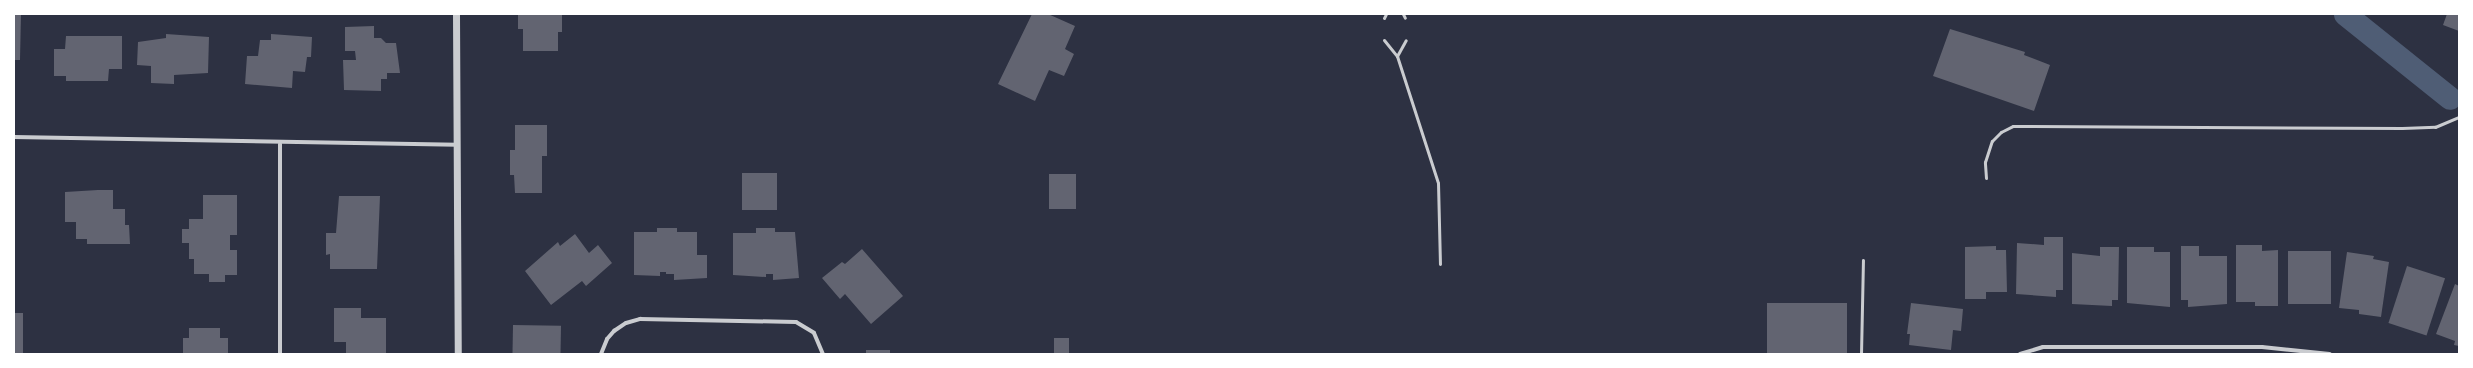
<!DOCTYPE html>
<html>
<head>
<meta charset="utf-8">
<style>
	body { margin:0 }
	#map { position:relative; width:2473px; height:368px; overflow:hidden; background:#2d3142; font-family:"Roboto Serif",serif }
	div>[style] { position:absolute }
	.canal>* { height:23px; margin:-11.5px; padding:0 11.5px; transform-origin:11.5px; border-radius:11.5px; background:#4f5d75 }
	.building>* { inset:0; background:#626471; transform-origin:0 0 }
	.service>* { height:3px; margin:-1.5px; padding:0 1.5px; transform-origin:1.5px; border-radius:1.5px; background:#caccd0 }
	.minor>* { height:4px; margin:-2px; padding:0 2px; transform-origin:2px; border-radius:2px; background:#caccd0 }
	.tertiary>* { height:7px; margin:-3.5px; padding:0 3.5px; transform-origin:3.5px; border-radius:3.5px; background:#caccd0 }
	span { translate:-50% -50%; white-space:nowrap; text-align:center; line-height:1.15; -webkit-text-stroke:4px #fff; paint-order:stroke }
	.frame { position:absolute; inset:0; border:15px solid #fff; pointer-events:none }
</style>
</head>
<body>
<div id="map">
	<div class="canal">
		<div style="left:2345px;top:14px;width:134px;rotate:38.7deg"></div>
	</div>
	<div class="building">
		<div style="clip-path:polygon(14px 14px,21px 14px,20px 60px,14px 60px)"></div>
		<div style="clip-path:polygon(518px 14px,562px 14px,562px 32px,558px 32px,558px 51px,523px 51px,523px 29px,518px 29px)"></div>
		<div style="clip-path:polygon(1032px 14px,1048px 14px,1075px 26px,1065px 49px,1074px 54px,1064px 76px,1049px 70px,1035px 101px,998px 84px)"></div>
		<div style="clip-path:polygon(2447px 14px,2459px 14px,2459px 31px,2443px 25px)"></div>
		<div style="clip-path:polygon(374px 26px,374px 38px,381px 38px,386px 43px,396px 43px,400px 73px,387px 73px,387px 79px,381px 79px,381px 91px,344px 90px,343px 60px,356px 60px,355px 51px,345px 51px,345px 27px)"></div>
		<div style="clip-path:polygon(1950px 29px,2025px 52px,2024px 55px,2050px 65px,2034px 111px,1933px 76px)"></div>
		<div style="clip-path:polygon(166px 34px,209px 37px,208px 73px,174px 75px,174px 84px,151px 83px,151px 66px,137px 65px,138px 42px,166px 38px)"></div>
		<div style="clip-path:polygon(271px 34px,312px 37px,311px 57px,307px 57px,305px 72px,293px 71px,292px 88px,245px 84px,247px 56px,258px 56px,260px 40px,271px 40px)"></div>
		<div style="clip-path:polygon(66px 36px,122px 36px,122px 69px,109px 69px,108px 81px,66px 81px,66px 76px,54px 76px,54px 49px,65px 49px)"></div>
		<div style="clip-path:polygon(515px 125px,547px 125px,547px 156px,542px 156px,542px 193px,515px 193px,514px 175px,510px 175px,510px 150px,515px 150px)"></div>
		<div style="left:742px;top:173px;width:35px;height:37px"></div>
		<div style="left:1049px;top:174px;width:27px;height:35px"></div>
		<div style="clip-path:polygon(98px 190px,113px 190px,113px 209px,125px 209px,125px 225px,129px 225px,130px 244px,87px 244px,87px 239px,76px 239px,76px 222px,65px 222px,65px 192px)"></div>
		<div style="clip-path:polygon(203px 195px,237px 195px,237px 235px,230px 235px,230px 250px,237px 250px,237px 275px,225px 275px,225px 282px,209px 282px,209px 274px,194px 274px,194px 259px,189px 259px,189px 243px,182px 243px,182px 229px,189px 229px,189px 219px,203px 219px)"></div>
		<div style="clip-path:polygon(339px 196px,380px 196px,377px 269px,330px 269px,330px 254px,326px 255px,326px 233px,336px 233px)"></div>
		<div style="clip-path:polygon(657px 228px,677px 228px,677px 232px,697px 232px,697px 255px,707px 255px,707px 278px,674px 280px,674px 274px,666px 274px,666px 272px,660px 272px,660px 276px,634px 275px,634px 232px,657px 232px)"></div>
		<div style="clip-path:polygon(756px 228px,775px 228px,775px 232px,795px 232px,799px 278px,773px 280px,773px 274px,766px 274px,766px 277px,733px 275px,733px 233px,756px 233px)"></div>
		<div style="clip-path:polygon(575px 234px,589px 253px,598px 245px,612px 263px,586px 286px,582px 281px,551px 305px,525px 271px,558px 242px,560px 246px)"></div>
		<div style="clip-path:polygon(2044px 237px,2063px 237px,2063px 290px,2056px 290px,2056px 297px,2016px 294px,2017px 243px,2044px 245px)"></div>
		<div style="clip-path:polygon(2236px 245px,2262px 245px,2262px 251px,2278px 250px,2278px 306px,2255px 306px,2255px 302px,2236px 302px)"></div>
		<div style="clip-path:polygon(1996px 246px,1996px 250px,2006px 250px,2007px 292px,1986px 292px,1986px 299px,1965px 299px,1965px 247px)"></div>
		<div style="clip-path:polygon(2181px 246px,2199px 246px,2199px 256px,2227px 256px,2227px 304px,2188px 307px,2188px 300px,2181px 300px)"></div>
		<div style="clip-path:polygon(2100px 247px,2119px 247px,2118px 300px,2112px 300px,2112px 306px,2072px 304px,2072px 253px,2100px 256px)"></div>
		<div style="clip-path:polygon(2127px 247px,2154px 247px,2154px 252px,2170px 252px,2170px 307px,2127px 303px)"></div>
		<div style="clip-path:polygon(862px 249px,903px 296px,871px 324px,845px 294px,840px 299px,822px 278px,842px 262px,845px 264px)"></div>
		<div style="left:2288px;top:251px;width:43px;height:53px"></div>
		<div style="clip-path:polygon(2347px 252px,2374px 256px,2373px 259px,2389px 262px,2381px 317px,2359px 314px,2359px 310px,2339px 308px)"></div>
		<div style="left:2407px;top:266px;width:40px;height:60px;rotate:18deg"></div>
		<div style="clip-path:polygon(2455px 284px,2459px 286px,2459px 346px,2454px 345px,2455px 341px,2436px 334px)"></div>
		<div style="left:1767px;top:303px;width:80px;height:51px"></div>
		<div style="clip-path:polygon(1911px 303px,1963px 309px,1961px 331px,1953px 330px,1951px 350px,1909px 345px,1910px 334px,1907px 334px)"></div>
		<div style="clip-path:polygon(334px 308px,361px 308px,361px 318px,386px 318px,386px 354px,346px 353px,346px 342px,334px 342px)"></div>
		<div style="left:14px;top:313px;width:9px;height:41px"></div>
		<div style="left:513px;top:325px;width:48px;height:29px;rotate:1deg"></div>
		<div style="clip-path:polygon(189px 328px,220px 328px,220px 338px,228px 338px,228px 354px,183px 354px,183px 338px,189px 338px)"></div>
		<div style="left:1054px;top:338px;width:15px;height:16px"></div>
		<div style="left:866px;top:350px;width:24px;height:4px"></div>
	</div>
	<div class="service">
		<div style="left:1403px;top:14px;width:4px;rotate:63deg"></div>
		<div style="left:1384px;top:18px;width:4px;rotate:-63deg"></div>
		<div style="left:1384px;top:40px;width:21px;rotate:51deg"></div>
		<div style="left:1397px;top:56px;width:18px;rotate:-61deg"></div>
		<div style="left:1397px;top:56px;width:133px;rotate:72.1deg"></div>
		<div style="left:1438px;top:183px;width:81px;rotate:88.6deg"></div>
		<div style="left:1986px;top:178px;width:16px;rotate:-94deg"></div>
		<div style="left:1985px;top:162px;width:22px;rotate:-72deg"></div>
		<div style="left:1992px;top:141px;width:13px;rotate:-45deg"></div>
		<div style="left:2001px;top:132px;width:13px;rotate:-27deg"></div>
		<div style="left:2013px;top:126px;width:389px;rotate:0.3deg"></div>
		<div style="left:2402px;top:128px;width:33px;rotate:-2deg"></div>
		<div style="left:2435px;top:127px;width:26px;rotate:-23deg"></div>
		<div style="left:1861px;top:354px;width:94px;rotate:-88.8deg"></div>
	</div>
	<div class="minor">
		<div style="left:14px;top:137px;width:443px;rotate:1deg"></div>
		<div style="left:280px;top:354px;width:210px;rotate:-90deg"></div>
		<div style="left:601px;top:354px;width:16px;rotate:-68deg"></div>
		<div style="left:607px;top:339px;width:11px;rotate:-49deg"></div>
		<div style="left:614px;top:331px;width:14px;rotate:-34deg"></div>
		<div style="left:626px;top:323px;width:15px;rotate:-16deg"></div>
		<div style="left:640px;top:319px;width:156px;rotate:1.1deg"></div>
		<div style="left:796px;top:322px;width:21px;rotate:31deg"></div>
		<div style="left:814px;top:333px;width:23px;rotate:67deg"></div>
		<div style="left:2020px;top:354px;width:24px;rotate:-17deg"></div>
		<div style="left:2043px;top:347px;width:219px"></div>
		<div style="left:2262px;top:347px;width:68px;rotate:5.9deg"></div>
	</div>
	<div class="tertiary">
		<div style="left:456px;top:14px;width:340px;rotate:89.7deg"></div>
	</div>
	<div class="frame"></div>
</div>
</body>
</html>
